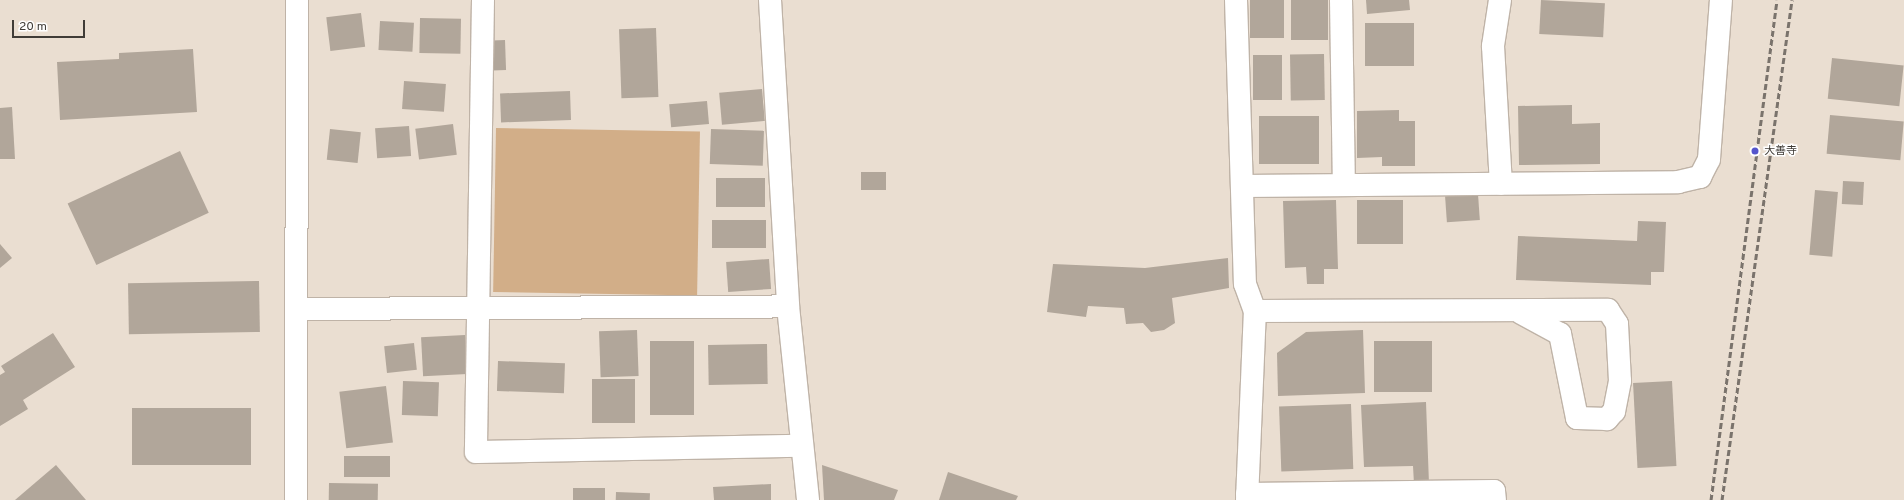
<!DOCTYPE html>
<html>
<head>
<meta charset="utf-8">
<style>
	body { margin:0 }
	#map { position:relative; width:1904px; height:500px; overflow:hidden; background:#eaded1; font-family:Overpass,"Noto Sans JP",sans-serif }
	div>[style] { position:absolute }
	.green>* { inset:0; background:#d2ae88; transform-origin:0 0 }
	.building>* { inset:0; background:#b1a69a; transform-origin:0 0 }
	.roads { filter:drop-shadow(1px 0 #bfb3a7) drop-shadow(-1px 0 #bfb3a7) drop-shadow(0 1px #bfb3a7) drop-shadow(0 -1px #bfb3a7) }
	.street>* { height:22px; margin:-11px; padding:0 11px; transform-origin:11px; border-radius:11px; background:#fff }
	.secondary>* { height:22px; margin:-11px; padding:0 11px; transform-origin:11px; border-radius:11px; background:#fff }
	.rail>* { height:3px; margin-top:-1.5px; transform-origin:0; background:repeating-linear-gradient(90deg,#7a736c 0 6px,transparent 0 9px) }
	.dots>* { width:11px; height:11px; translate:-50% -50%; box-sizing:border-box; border:2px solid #fff; border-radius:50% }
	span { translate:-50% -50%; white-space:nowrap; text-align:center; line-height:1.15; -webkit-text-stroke:3px #fff; paint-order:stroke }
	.poi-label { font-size:11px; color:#403c37 }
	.left { translate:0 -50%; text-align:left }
	.scale { position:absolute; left:12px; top:20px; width:73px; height:18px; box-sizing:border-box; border:2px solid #403c37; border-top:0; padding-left:5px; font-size:12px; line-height:14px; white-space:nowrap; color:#403c37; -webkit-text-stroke:3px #fff; paint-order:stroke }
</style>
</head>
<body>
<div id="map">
	<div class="green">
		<div style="left:496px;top:128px;width:204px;height:164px;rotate:1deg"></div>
	</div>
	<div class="building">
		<div style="left:1250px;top:0;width:34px;height:38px"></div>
		<div style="left:1291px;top:0;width:37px;height:40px"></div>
		<div style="clip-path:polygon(1366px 0,1409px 0,1410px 10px,1367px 14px)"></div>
		<div style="left:1541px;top:0;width:64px;height:34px;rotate:3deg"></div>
		<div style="left:361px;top:13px;width:34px;height:35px;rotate:83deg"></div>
		<div style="left:420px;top:18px;width:41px;height:35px;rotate:1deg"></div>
		<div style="left:380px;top:21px;width:34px;height:29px;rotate:3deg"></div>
		<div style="left:1365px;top:23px;width:49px;height:43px"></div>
		<div style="left:656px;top:28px;width:69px;height:37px;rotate:88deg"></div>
		<div style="left:505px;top:40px;width:30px;height:20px;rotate:88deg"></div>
		<div style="clip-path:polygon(193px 49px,197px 112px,60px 120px,57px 62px,119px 59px,119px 53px)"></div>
		<div style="left:1324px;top:54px;width:46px;height:34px;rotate:89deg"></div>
		<div style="left:1253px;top:55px;width:29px;height:45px"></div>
		<div style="left:1832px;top:58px;width:72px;height:41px;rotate:6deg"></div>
		<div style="left:404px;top:81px;width:42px;height:28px;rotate:4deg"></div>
		<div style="left:762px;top:89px;width:32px;height:43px;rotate:85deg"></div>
		<div style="left:570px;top:91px;width:29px;height:70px;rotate:88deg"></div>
		<div style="left:707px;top:101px;width:23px;height:38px;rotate:85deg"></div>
		<div style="clip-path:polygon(1572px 105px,1572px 124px,1600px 123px,1600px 164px,1519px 165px,1518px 106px)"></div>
		<div style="clip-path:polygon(12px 107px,15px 159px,0 159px,0 108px)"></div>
		<div style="clip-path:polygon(1399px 110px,1399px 121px,1415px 121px,1415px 166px,1382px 166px,1382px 157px,1357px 158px,1357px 111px)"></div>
		<div style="left:1830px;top:115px;width:74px;height:39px;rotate:5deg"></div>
		<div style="left:1259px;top:116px;width:60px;height:48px"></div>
		<div style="left:453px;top:124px;width:31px;height:38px;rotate:83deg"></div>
		<div style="left:409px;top:126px;width:30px;height:34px;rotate:86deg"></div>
		<div style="left:330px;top:129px;width:31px;height:31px;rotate:6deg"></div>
		<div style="left:711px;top:129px;width:53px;height:35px;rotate:2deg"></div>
		<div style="left:180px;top:151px;width:68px;height:124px;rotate:65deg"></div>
		<div style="left:861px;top:172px;width:25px;height:18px"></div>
		<div style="left:716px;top:178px;width:49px;height:29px"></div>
		<div style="left:1843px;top:181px;width:21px;height:23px;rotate:3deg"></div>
		<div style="left:1815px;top:190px;width:23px;height:65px;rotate:5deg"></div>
		<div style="left:1478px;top:194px;width:26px;height:33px;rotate:86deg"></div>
		<div style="clip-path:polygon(1336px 200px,1338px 269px,1324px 269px,1324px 284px,1307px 284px,1306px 267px,1285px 268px,1283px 201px)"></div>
		<div style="left:1357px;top:200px;width:46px;height:44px"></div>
		<div style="left:712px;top:220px;width:54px;height:28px"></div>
		<div style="clip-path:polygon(1638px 221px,1666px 222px,1664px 272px,1651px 272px,1651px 285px,1516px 280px,1518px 236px,1637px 241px)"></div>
		<div style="clip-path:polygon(0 244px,12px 258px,0 268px)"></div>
		<div style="clip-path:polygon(1228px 258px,1229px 288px,1172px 298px,1175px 323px,1164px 330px,1151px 332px,1143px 323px,1126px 324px,1124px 308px,1088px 306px,1086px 317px,1047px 312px,1053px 264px,1145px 268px)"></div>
		<div style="left:769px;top:259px;width:30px;height:43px;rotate:86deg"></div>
		<div style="left:259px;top:281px;width:51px;height:131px;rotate:89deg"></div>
		<div style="left:637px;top:330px;width:46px;height:38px;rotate:88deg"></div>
		<div style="clip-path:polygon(1363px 330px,1365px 393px,1278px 396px,1277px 353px,1306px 332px)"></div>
		<div style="clip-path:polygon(53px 333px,75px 367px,23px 400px,28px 409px,0 426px,0 375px,5px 372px,1px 366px)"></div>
		<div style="left:465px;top:335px;width:39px;height:44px;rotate:87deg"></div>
		<div style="left:650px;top:341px;width:44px;height:74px"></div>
		<div style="left:1374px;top:341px;width:58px;height:51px"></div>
		<div style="left:414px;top:343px;width:27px;height:30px;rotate:84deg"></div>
		<div style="left:767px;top:344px;width:40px;height:59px;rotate:89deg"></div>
		<div style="left:498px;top:361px;width:67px;height:30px;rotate:2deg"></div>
		<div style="left:592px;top:379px;width:43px;height:44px"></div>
		<div style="left:403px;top:381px;width:36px;height:34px;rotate:2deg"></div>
		<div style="left:1672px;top:381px;width:85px;height:39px;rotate:87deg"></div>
		<div style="left:386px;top:386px;width:57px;height:47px;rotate:83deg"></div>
		<div style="clip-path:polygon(1426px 402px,1429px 484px,1414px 484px,1413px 466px,1364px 467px,1361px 405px)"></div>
		<div style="left:1351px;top:404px;width:65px;height:72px;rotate:88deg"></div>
		<div style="left:132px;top:408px;width:119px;height:57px"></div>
		<div style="left:344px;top:456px;width:46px;height:21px"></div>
		<div style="clip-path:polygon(56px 465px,86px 500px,15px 500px)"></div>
		<div style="clip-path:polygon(822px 465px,898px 490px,894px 500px,824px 500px)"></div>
		<div style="clip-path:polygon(948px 472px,1018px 496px,1016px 500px,939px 500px)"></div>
		<div style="left:329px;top:483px;width:49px;height:17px;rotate:1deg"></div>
		<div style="clip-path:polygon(771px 484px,771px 500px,714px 500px,713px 487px)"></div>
		<div style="left:605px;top:488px;width:12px;height:32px;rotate:90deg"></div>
		<div style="left:616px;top:492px;width:34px;height:8px;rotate:2deg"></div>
	</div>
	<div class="roads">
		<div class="street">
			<div style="left:483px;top:0;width:452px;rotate:90.9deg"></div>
			<div style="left:476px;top:452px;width:325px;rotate:-1.1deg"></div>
			<div style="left:770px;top:0;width:307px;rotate:86.6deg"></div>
			<div style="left:788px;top:306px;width:195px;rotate:84.1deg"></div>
			<div style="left:1236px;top:0;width:284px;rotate:88.2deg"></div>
			<div style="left:1245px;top:284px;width:29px;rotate:70deg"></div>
			<div style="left:1341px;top:0;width:183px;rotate:89.1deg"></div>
			<div style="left:1500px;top:0;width:47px;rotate:98.7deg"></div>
			<div style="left:1493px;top:46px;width:138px;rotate:86.7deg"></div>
			<div style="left:1243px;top:186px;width:435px;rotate:-0.5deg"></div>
			<div style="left:1678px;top:182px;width:23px;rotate:-13deg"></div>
			<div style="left:1700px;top:177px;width:20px;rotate:-63deg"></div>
			<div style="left:1709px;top:159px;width:159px;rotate:-85.7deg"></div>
			<div style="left:296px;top:309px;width:492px;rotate:-0.3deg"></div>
			<div style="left:1247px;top:494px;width:247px;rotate:-0.7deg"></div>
			<div style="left:1494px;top:491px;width:9px;rotate:84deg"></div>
			<div style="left:1247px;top:500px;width:189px;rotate:-87.6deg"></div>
			<div style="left:1255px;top:311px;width:353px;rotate:-0.2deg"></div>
			<div style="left:1608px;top:310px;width:17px;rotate:57deg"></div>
			<div style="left:1617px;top:324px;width:57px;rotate:87deg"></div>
			<div style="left:1620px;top:381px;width:31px;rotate:101deg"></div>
			<div style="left:1614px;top:411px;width:11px;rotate:131deg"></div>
			<div style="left:1607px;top:419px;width:30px;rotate:-178deg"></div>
			<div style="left:1577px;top:418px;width:86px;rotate:-101.4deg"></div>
			<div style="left:1560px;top:334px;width:44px;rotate:-151.7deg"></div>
		</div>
		<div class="secondary">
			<div style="left:296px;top:500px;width:500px;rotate:-89.89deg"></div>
		</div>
	</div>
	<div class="rail">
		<div style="left:1711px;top:500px;width:504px;rotate:-82.48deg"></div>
		<div style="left:1722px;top:500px;width:505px;rotate:-82.03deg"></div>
	</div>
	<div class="dots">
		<div style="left:1755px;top:151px;background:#55c"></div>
	</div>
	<div class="poi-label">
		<span class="left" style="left:1764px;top:151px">大善寺</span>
	</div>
	<div class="scale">20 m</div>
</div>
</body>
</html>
